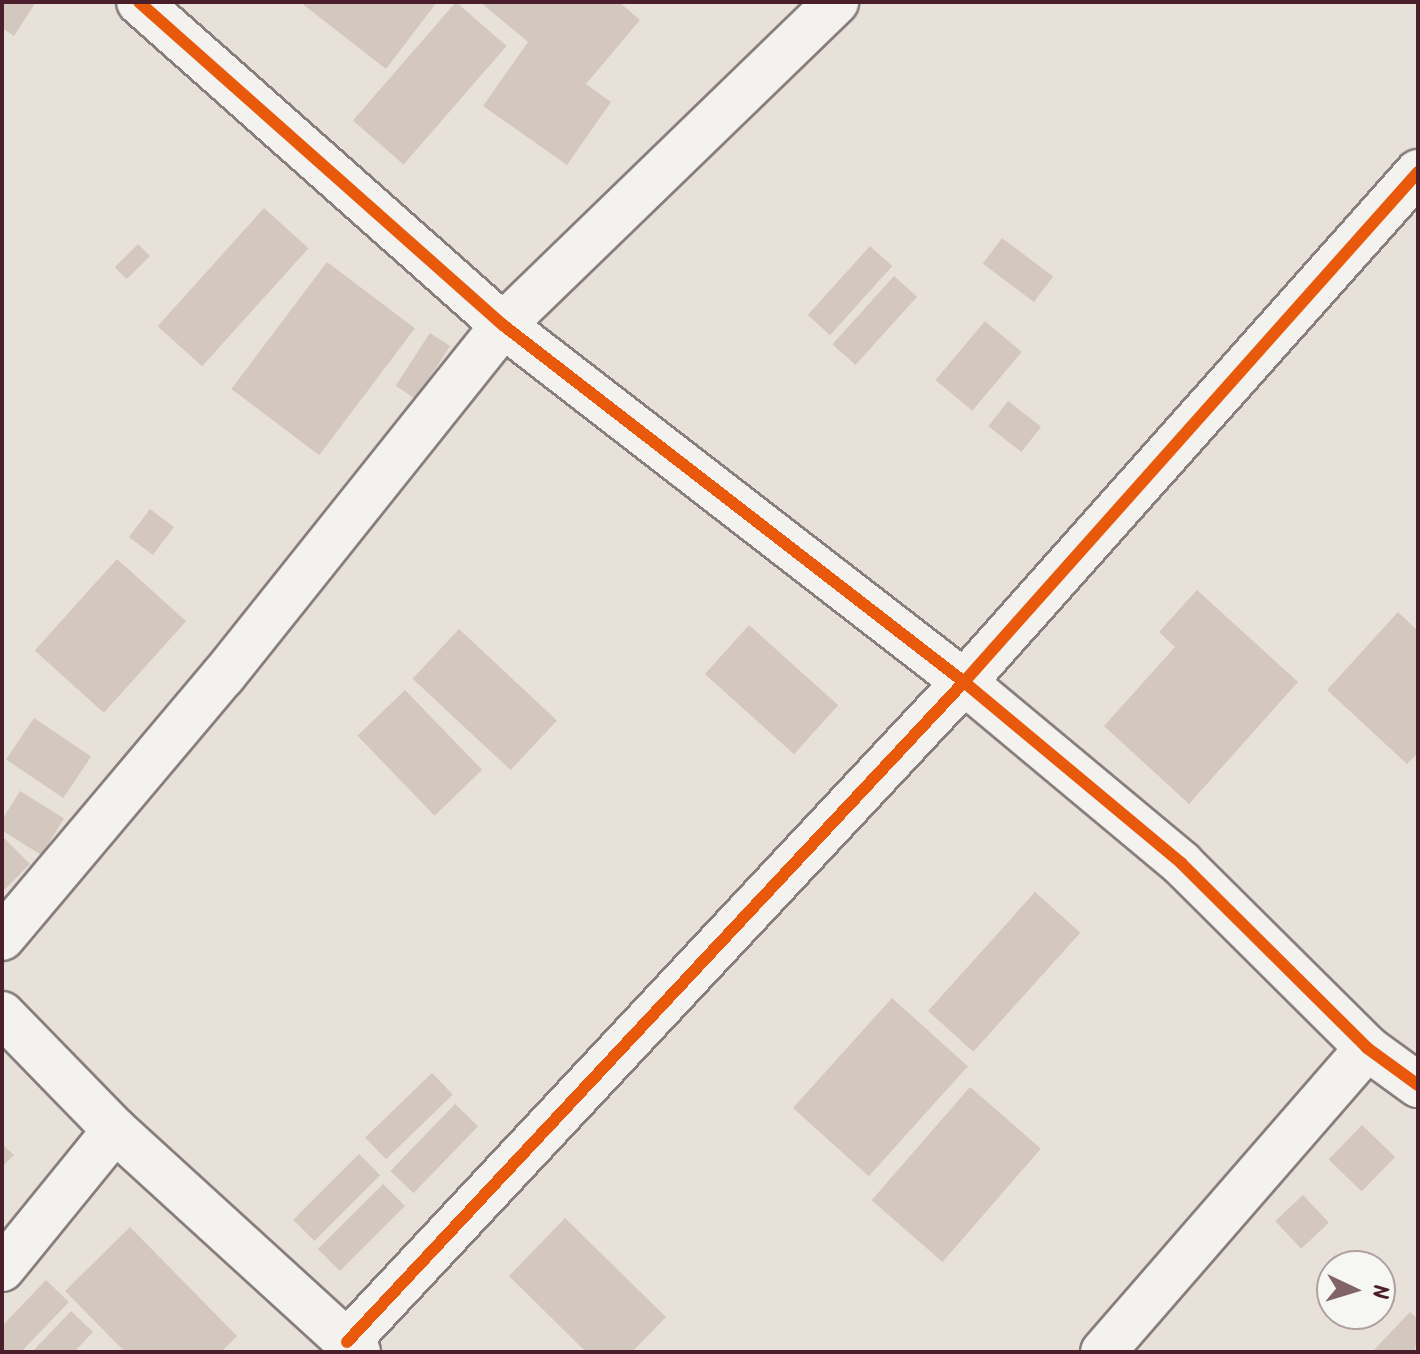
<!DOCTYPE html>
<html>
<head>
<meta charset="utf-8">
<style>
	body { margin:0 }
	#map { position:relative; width:1420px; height:1354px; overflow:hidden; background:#e8e1da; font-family:Kalam,sans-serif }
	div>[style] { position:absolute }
	.building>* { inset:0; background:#d4c8be; transform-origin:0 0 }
	.roads { filter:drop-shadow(2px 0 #897e7d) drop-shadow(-2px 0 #897e7d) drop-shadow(0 2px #897e7d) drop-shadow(0 -2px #897e7d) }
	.minor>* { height:44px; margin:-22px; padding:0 22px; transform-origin:22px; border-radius:22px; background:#f3f2ef }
	.cycleway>* { height:12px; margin:-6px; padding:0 6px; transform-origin:6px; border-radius:6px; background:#e8590c }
	span { translate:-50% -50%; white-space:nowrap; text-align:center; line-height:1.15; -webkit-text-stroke:6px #f6f6f2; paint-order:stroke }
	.frame { position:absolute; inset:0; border:4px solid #4a1f2b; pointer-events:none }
	.north { position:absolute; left:1316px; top:1250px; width:80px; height:80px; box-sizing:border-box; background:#f6f6f2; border:2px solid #b1a0a2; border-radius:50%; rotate:94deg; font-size:22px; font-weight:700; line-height:32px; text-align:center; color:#4a1f2b }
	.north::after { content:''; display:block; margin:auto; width:28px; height:36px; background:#816368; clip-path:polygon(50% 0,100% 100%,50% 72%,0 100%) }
</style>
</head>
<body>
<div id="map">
	<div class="building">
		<div style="clip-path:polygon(2px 2px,36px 2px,14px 36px,2px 28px)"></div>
		<div style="clip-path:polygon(300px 2px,437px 2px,386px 69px)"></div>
		<div style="left:456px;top:2px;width:67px;height:157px;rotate:41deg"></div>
		<div style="clip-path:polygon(480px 2px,619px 2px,640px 20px,586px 84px,611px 102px,567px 165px,483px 106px,528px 42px)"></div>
		<div style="left:264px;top:208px;width:60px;height:159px;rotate:42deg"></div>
		<div style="left:1002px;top:238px;width:64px;height:32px;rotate:37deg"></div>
		<div style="left:138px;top:244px;width:17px;height:33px;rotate:45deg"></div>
		<div style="left:870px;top:246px;width:30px;height:93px;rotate:42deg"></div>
		<div style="left:327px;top:262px;width:110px;height:159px;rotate:37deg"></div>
		<div style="left:894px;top:276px;width:31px;height:92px;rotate:42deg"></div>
		<div style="left:985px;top:321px;width:48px;height:77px;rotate:40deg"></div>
		<div style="left:430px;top:333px;width:24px;height:63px;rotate:33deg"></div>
		<div style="left:1008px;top:401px;width:42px;height:32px;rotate:38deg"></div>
		<div style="left:150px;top:509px;width:30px;height:35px;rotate:37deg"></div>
		<div style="left:117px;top:559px;width:93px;height:123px;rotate:42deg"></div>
		<div style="clip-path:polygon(1197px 590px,1298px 682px,1189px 804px,1104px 726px,1175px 647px,1159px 632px)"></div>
		<div style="clip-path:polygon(1398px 612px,1418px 631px,1418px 753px,1407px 764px,1327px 690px)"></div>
		<div style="left:749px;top:625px;width:120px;height:66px;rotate:42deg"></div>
		<div style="left:459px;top:629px;width:134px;height:68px;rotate:43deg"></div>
		<div style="left:405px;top:690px;width:111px;height:66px;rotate:46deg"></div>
		<div style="left:34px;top:718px;width:69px;height:50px;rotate:34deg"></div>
		<div style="left:20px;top:791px;width:52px;height:43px;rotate:32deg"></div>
		<div style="clip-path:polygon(2px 836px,30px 864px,2px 892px)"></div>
		<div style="left:1035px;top:892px;width:61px;height:160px;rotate:42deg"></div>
		<div style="left:892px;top:998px;width:102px;height:148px;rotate:42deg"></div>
		<div style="left:432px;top:1073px;width:30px;height:93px;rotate:46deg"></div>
		<div style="left:970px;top:1087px;width:94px;height:150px;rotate:41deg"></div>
		<div style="left:455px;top:1104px;width:32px;height:93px;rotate:44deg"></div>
		<div style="left:1362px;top:1125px;width:46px;height:48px;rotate:44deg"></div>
		<div style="clip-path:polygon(2px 1144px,14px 1155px,2px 1167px)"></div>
		<div style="left:359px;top:1154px;width:30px;height:93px;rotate:45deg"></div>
		<div style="left:383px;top:1184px;width:31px;height:92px;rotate:45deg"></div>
		<div style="left:1303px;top:1195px;width:38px;height:38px;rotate:47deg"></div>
		<div style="clip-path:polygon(565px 1218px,666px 1317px,632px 1352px,586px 1352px,509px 1276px)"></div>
		<div style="clip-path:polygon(130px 1227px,237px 1336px,221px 1352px,125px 1352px,65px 1291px)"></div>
		<div style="clip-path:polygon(46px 1280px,69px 1302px,21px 1352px,2px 1352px,2px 1326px)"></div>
		<div style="clip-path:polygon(71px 1311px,93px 1332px,74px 1352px,32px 1352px)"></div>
		<div style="clip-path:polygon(1410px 1312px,1418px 1319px,1415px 1352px,1372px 1352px)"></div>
	</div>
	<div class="roads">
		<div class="minor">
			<div style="left:139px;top:2px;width:487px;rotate:41.6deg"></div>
			<div style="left:503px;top:325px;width:583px;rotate:37.75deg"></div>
			<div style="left:964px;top:682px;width:283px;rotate:39.8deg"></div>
			<div style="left:1181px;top:863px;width:262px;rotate:44.8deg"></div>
			<div style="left:1367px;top:1048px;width:63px;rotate:36deg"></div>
			<div style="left:2px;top:938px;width:343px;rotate:-49.9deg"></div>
			<div style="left:223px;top:676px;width:449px;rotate:-51.4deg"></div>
			<div style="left:503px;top:325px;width:464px;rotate:-44.1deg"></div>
			<div style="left:2px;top:1014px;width:162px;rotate:45.8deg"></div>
			<div style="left:115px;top:1130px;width:329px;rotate:42.4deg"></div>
			<div style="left:2px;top:1269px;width:179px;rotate:-50.9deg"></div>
			<div style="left:347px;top:1342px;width:903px;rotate:-46.93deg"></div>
			<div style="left:964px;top:682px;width:683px;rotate:-48.32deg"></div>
			<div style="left:1103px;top:1352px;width:403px;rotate:-49deg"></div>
		</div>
	</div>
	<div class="cycleway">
		<div style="left:139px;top:2px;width:487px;rotate:41.6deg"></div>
		<div style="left:503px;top:325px;width:583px;rotate:37.75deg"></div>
		<div style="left:964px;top:682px;width:283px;rotate:39.8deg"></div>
		<div style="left:1181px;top:863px;width:262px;rotate:44.8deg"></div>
		<div style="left:1367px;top:1048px;width:63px;rotate:36deg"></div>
		<div style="left:347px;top:1342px;width:903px;rotate:-46.93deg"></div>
		<div style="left:964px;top:682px;width:683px;rotate:-48.32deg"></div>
	</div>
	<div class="frame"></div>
	<div class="north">N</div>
</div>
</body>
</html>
